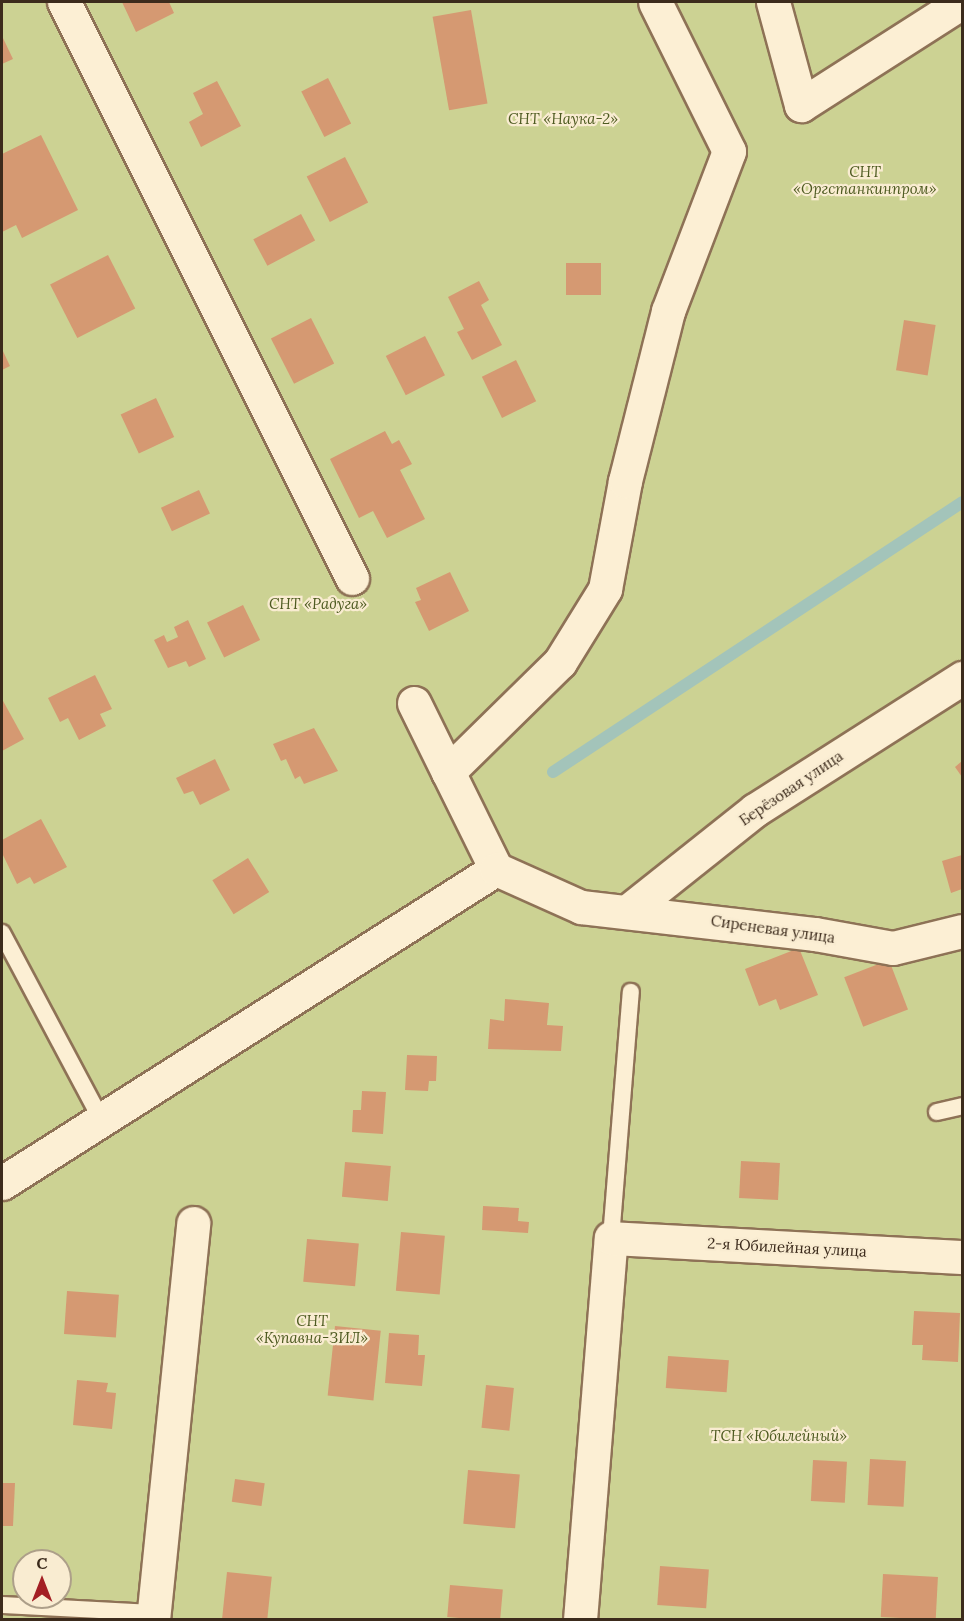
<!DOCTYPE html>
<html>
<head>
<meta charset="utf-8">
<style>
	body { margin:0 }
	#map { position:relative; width:964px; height:1621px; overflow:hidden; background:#f2e2c0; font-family:Lora,serif }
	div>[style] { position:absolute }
	.green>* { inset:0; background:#ccd293 }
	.stream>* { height:12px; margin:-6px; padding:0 6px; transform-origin:6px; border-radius:6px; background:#a3c4ba }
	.building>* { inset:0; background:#d59972; transform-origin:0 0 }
	.roads { filter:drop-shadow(2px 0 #8e7256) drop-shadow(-2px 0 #8e7256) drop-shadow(0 2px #8e7256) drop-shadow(0 -2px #8e7256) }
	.lane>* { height:16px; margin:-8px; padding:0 8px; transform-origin:8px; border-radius:8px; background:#fcefd4 }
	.street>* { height:33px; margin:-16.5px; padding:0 16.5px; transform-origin:16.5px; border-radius:16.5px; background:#fcefd4 }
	span { translate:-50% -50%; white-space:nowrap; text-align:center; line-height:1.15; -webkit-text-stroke:4.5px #f9ecd1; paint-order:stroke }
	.park-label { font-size:15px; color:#4d5a20; font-style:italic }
	.street-label { font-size:15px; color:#3c2b1c }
	.frame { position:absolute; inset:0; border:3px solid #3c2b1c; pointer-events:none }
	.north { position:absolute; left:12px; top:1549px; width:60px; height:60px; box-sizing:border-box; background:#f9ecd1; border:2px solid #ad9f89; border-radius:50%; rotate:0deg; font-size:16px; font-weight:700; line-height:24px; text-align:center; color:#3c2b1c }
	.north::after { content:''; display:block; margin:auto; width:21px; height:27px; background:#a31f24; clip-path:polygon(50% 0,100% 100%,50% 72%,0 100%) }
</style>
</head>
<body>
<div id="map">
	<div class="green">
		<div style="clip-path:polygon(evenodd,2px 2px,962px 2px,962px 1619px,2px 1620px,2px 2px,24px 1561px,60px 1561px,60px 1597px,24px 1597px,24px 1561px)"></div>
	</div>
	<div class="stream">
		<div style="left:553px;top:772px;width:490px;rotate:-33.4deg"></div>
	</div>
	<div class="building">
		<div style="clip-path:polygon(122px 2px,169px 2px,174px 13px,136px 32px)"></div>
		<div style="left:471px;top:10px;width:95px;height:39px;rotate:80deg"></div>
		<div style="clip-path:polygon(2px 36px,13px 59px,2px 64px)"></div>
		<div style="left:328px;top:78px;width:51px;height:30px;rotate:63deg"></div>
		<div style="clip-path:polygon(217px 81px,241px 126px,201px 147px,189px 122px,203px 114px,193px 93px)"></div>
		<div style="clip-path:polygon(41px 135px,78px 210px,22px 238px,16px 225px,2px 232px,2px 154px)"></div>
		<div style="left:345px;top:157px;width:51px;height:43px;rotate:63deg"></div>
		<div style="left:301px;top:214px;width:30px;height:54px;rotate:62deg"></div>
		<div style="left:108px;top:255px;width:60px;height:65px;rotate:63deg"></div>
		<div style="left:566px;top:263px;width:35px;height:32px"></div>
		<div style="clip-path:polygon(479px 281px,489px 300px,481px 305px,502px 345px,472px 360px,457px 332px,464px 329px,448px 297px)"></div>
		<div style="left:311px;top:318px;width:51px;height:45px;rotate:63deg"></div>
		<div style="left:904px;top:320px;width:32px;height:51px;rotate:9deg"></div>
		<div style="left:425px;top:336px;width:44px;height:44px;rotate:63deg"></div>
		<div style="clip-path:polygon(2px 349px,10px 366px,2px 370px)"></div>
		<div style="left:516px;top:360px;width:46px;height:38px;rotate:64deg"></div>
		<div style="left:156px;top:398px;width:43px;height:39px;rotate:65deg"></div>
		<div style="clip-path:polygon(385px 431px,392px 444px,399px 440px,412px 464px,400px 470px,425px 519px,387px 538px,373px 511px,359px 518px,330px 459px)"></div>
		<div style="left:199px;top:490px;width:26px;height:42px;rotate:65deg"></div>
		<div style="clip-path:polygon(450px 572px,469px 611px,429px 631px,415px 602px,421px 600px,416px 588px)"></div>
		<div style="left:243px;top:605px;width:39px;height:40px;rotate:64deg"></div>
		<div style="clip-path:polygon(188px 620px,206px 659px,189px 667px,186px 661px,168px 668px,154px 640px,164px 635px,167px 642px,178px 637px,174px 627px)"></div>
		<div style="clip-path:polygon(95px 675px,112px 709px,100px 714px,106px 726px,79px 740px,68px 718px,60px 722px,48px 698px)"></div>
		<div style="clip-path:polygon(2px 699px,24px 739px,2px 751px)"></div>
		<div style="clip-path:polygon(314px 728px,338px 771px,304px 784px,300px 776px,295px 779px,286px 759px,281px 761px,273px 744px)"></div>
		<div style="clip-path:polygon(215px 759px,230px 790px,200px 805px,193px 791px,184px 794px,176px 778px)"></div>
		<div style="clip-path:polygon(962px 761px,962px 777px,955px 767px)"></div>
		<div style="clip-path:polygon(41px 819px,67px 867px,34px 884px,30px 877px,17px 884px,2px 853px,2px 840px)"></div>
		<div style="clip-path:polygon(962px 855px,962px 889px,951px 893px,942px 861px)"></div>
		<div style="left:248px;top:858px;width:40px;height:42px;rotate:58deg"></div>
		<div style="clip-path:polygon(799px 948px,818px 995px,780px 1010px,776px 999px,759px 1006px,745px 969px)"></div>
		<div style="left:889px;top:960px;width:53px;height:48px;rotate:69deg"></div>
		<div style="clip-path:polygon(505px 999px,549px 1003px,547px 1025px,563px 1026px,561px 1051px,488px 1049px,490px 1019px,504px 1021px)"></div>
		<div style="clip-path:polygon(407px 1055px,437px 1056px,436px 1081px,429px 1081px,428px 1091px,405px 1090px)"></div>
		<div style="clip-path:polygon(362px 1091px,386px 1092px,383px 1134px,352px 1132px,353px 1110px,361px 1110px)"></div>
		<div style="left:741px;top:1161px;width:39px;height:37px;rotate:3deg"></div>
		<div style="left:345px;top:1162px;width:46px;height:35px;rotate:5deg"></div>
		<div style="clip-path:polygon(483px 1206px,519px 1208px,518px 1221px,529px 1222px,528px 1233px,482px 1230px)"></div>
		<div style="left:401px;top:1232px;width:44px;height:59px;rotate:5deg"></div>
		<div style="left:307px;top:1239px;width:52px;height:43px;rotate:5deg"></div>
		<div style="left:67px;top:1291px;width:52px;height:43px;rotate:4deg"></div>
		<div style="clip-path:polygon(914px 1311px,960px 1313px,958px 1362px,922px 1360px,923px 1345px,912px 1345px)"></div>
		<div style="left:335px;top:1326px;width:46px;height:70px;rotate:6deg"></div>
		<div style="clip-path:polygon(389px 1333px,419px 1335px,418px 1355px,425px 1355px,422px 1386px,385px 1383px)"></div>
		<div style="left:668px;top:1356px;width:61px;height:32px;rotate:4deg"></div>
		<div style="clip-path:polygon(77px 1380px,108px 1383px,106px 1392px,116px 1393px,112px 1429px,73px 1425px)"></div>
		<div style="left:486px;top:1385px;width:28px;height:43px;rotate:6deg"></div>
		<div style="left:870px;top:1459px;width:36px;height:46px;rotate:3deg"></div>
		<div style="left:813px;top:1460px;width:34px;height:41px;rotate:3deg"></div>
		<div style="left:468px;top:1470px;width:52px;height:54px;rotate:5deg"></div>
		<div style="left:235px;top:1479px;width:30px;height:23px;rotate:8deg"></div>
		<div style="clip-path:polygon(2px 1483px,15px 1483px,13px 1526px,2px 1526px)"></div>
		<div style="left:660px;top:1566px;width:49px;height:39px;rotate:4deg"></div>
		<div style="left:227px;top:1572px;width:45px;height:48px;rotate:6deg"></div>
		<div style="left:883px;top:1574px;width:55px;height:43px;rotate:3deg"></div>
		<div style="left:450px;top:1585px;width:53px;height:32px;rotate:5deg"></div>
	</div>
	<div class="roads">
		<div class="lane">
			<div style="left:2px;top:933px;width:211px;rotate:62deg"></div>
			<div style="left:937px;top:1112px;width:26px;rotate:-13deg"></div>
			<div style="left:611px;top:1238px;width:247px;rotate:-85.4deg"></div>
			<div style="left:2px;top:1605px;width:152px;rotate:3deg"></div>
		</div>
		<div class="street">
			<div style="left:64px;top:2px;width:644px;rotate:63.43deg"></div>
			<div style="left:773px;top:2px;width:107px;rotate:74.8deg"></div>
			<div style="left:801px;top:105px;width:191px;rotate:-32.6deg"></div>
			<div style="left:414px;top:703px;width:77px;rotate:63.8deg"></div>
			<div style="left:496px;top:869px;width:108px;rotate:-116.3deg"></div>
			<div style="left:448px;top:772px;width:157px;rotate:-44.5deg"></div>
			<div style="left:560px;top:662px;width:86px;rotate:-58.3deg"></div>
			<div style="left:605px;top:589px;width:110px;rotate:-79.5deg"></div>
			<div style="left:625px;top:481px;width:175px;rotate:-75.8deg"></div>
			<div style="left:668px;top:311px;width:171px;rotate:-69.1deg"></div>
			<div style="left:729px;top:151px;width:166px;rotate:-116.4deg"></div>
			<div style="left:628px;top:911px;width:162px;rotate:-38.5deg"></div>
			<div style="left:755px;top:810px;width:246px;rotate:-32.5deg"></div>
			<div style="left:2px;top:1183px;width:585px;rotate:-32.44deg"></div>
			<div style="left:496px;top:869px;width:93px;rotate:24.1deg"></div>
			<div style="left:581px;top:907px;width:236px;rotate:6.6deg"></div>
			<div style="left:815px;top:934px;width:79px;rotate:10.2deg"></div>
			<div style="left:893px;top:948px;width:71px;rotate:-13.8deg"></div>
			<div style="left:153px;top:1620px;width:399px;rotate:-84.2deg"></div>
			<div style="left:580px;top:1620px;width:383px;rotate:-85.4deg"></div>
			<div style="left:611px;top:1238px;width:352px;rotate:3.1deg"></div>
		</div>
	</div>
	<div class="park-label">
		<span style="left:563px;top:119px">СНТ «Наука-2»</span>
		<span style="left:865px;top:180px">СНТ<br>«Оргстанкинпром»</span>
		<span style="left:318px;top:604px">СНТ «Радуга»</span>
		<span style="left:312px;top:1329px">СНТ<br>«Купавна-ЗИЛ»</span>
		<span style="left:779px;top:1436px">ТСН «Юбилейный»</span>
	</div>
	<div class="street-label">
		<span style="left:791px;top:788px;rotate:-34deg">Берёзовая улица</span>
		<span style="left:773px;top:929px;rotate:8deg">Сиреневая улица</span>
		<span style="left:787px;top:1247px;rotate:3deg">2-я Юбилейная улица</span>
	</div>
	<div class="frame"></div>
	<div class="north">С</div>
</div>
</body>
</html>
